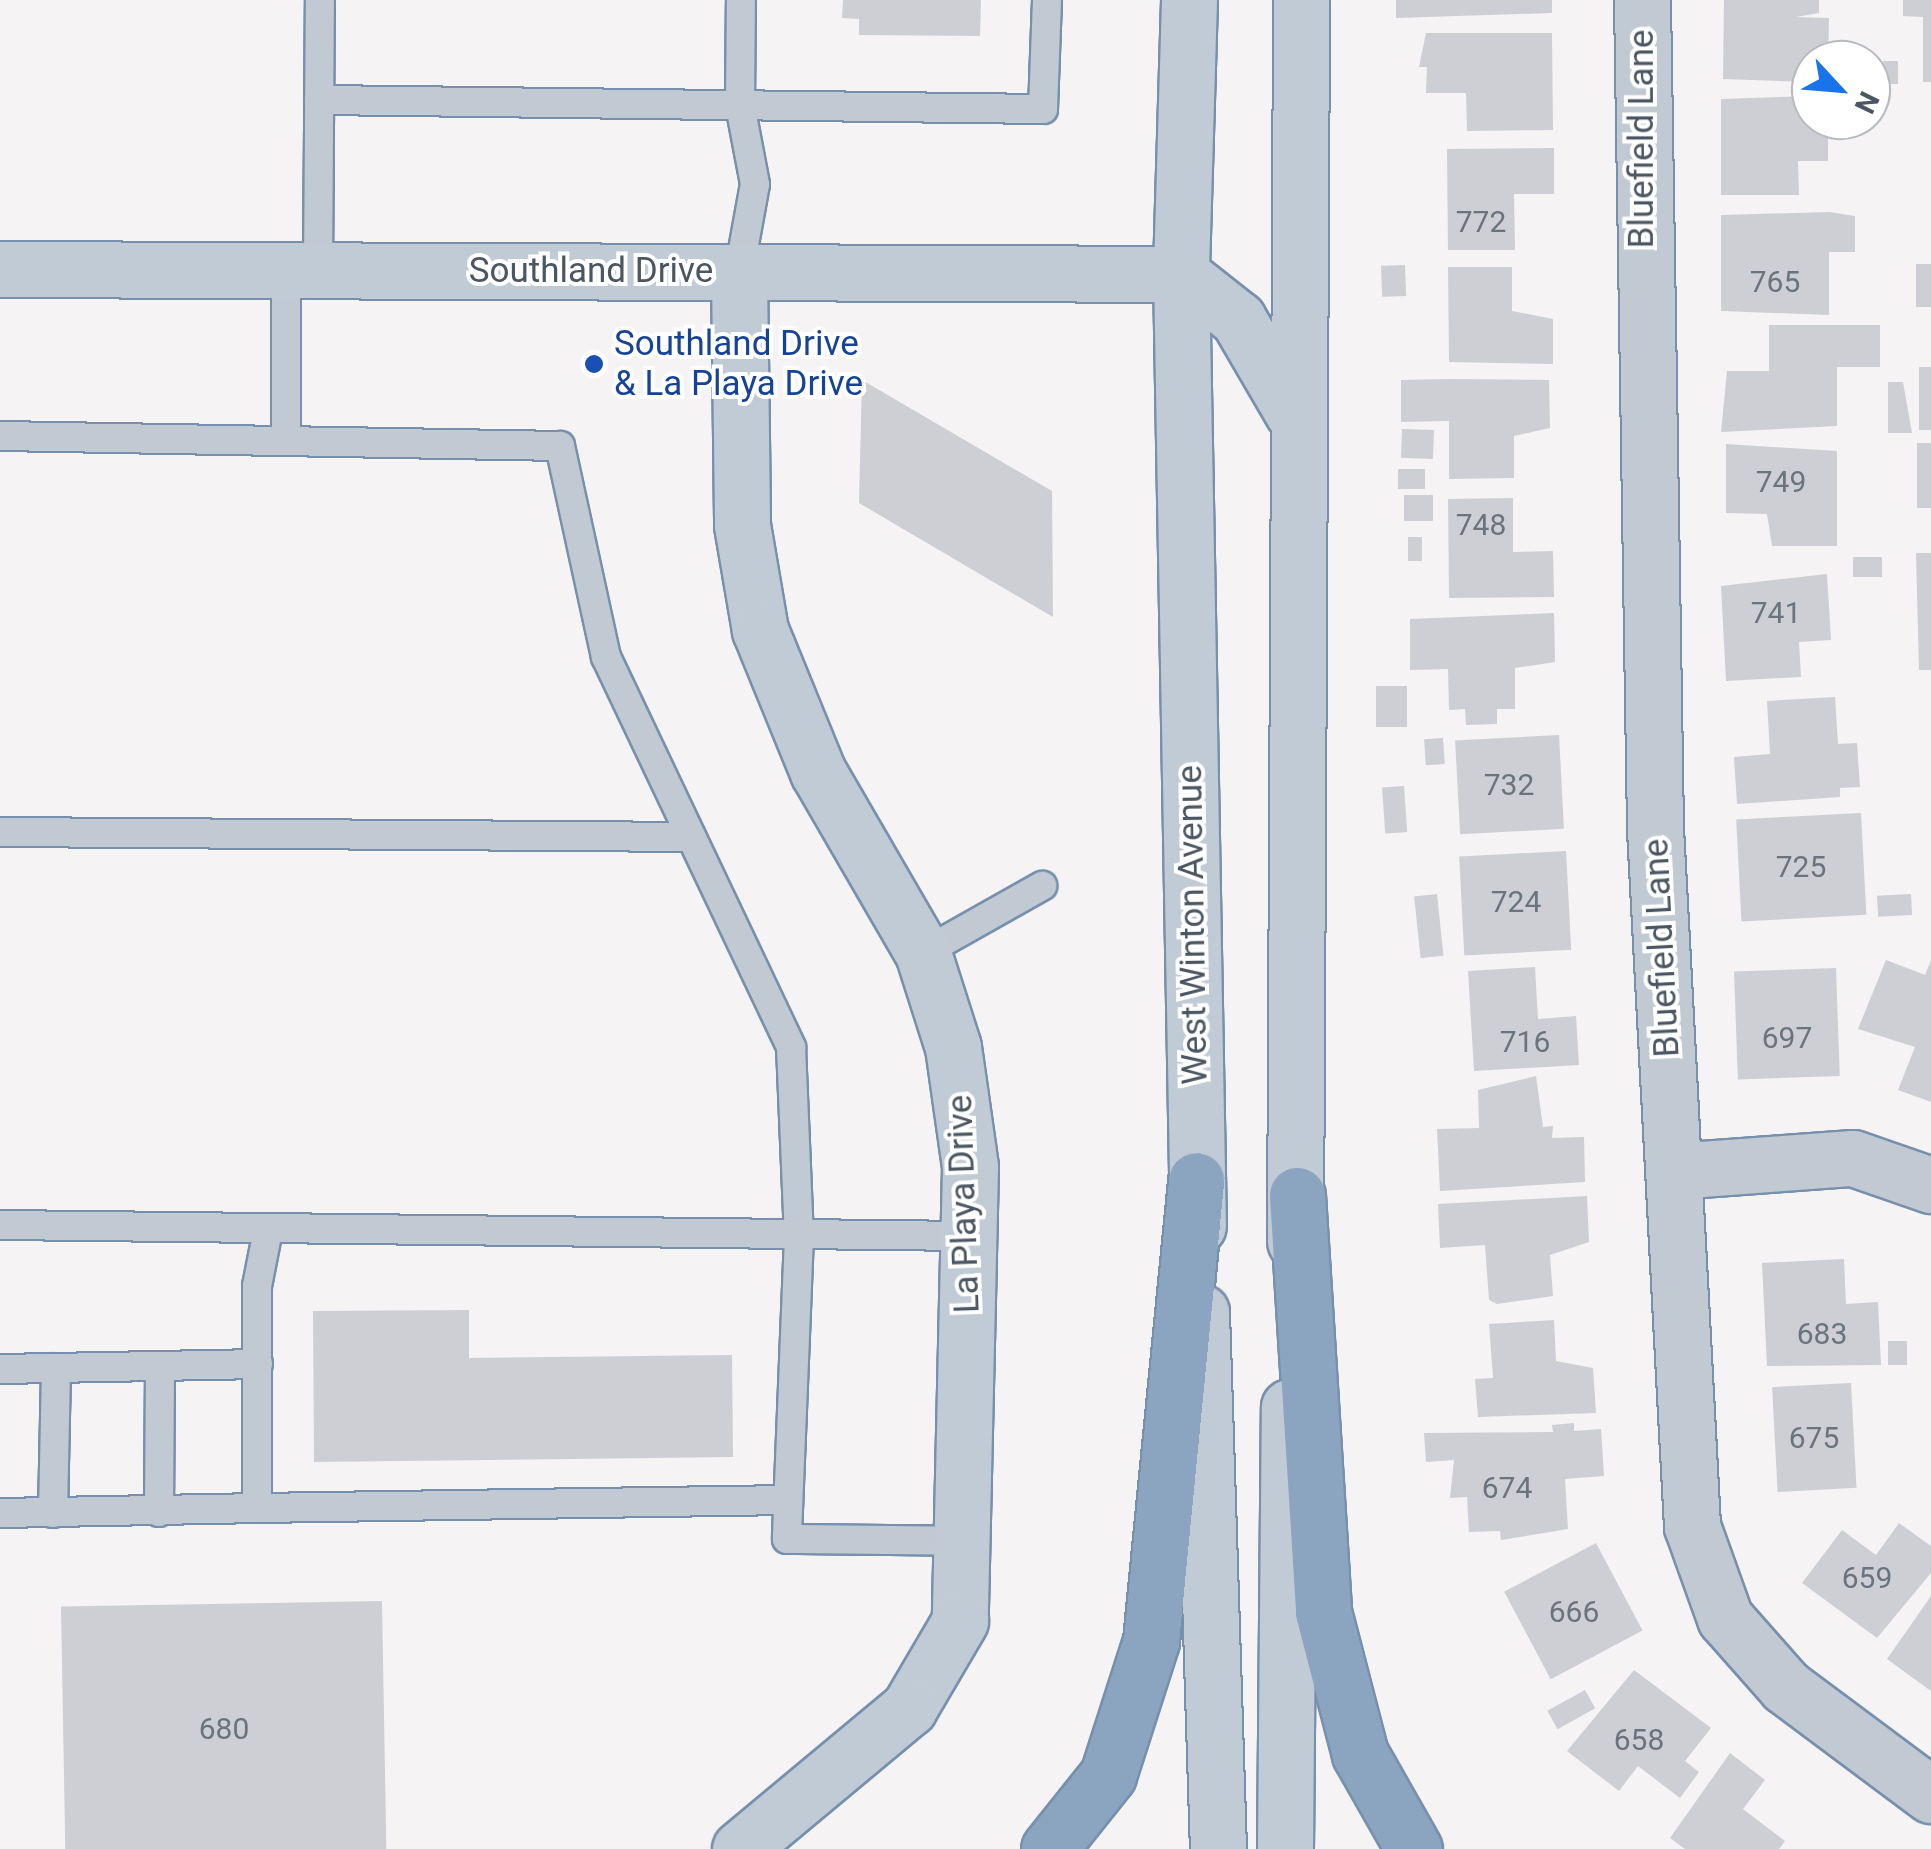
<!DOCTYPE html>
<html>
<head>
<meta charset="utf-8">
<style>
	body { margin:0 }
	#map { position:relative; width:1931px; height:1849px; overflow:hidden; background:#f5f3f3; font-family:Roboto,sans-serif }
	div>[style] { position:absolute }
	.building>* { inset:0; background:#cdcfd5; transform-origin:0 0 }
	.roads { filter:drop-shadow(2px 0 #7690ad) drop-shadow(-2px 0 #7690ad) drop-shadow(0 2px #7690ad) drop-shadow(0 -2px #7690ad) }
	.lane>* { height:28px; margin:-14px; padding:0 14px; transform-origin:14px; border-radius:14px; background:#c1cad2 }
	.street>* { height:55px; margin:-27.5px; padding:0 27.5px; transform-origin:27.5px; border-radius:27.5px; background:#c1cad2 }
	.secondary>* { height:55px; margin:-27.5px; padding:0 27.5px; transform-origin:27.5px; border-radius:27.5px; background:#c1cbd6 }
	.highway>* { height:55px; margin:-27.5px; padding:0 27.5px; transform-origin:27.5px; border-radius:27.5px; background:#8ba5c1 }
	.dots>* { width:28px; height:28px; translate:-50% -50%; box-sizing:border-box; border:5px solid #fff; border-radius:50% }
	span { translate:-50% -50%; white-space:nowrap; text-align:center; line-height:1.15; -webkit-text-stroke:8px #fff; paint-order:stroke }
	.number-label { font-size:30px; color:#6b747e }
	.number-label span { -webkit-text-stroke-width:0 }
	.street-label { font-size:35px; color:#4a5661 }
	.transit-label { font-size:35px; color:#164399 }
	.left { translate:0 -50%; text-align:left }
	.north { position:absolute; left:1791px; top:40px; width:100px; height:100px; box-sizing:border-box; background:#fff; border:2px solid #b7bbc0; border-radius:50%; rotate:116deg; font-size:28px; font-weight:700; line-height:40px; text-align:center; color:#4a5661 }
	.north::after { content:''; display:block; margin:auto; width:35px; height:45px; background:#1a73e8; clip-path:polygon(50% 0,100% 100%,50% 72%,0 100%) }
</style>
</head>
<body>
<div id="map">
	<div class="building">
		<div style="clip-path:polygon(843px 0,981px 0,980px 36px,859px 35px,859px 19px,842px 18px)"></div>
		<div style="clip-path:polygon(1396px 0,1552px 0,1552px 13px,1396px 18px)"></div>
		<div style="clip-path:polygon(1724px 0,1819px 0,1819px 13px,1796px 17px,1829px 18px,1828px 60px,1811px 60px,1811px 82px,1723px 79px)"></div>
		<div style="clip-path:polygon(1903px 0,1931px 0,1931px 82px,1923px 82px,1923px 17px,1903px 16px)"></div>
		<div style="clip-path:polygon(1426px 33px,1552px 33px,1553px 130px,1467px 131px,1466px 93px,1426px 93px,1427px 67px,1419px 67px)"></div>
		<div style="left:1883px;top:61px;width:15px;height:23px"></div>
		<div style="clip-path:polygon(1811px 96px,1811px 120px,1828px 120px,1828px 161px,1798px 161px,1799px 195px,1721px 195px,1721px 99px)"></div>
		<div style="clip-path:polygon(1554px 148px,1554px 194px,1514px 194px,1515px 250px,1448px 250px,1447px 149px)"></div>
		<div style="clip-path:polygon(1829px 212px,1855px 216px,1855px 252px,1829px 252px,1829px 315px,1721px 311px,1721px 215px)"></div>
		<div style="left:1916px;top:264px;width:15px;height:43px"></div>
		<div style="left:1405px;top:265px;width:31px;height:24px;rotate:88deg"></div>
		<div style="clip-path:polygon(1448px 267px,1512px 267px,1512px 311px,1553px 319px,1553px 364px,1449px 362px)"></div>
		<div style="clip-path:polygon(1769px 325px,1880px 325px,1880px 367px,1837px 367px,1837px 426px,1721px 432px,1727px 371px,1769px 371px)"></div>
		<div style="left:1919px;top:367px;width:12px;height:63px"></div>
		<div style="clip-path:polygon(1452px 379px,1549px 380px,1550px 428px,1514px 436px,1514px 478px,1449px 479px,1449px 421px,1401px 422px,1401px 380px)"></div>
		<div style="clip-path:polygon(862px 380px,1052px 491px,1053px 617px,859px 503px)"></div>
		<div style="clip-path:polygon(1888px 382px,1903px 382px,1912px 433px,1888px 433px)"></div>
		<div style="left:1434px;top:430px;width:29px;height:32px;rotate:92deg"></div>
		<div style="left:1931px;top:443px;width:65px;height:14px;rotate:90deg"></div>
		<div style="clip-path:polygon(1726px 444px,1837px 451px,1837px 546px,1772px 546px,1767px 514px,1726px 513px)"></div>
		<div style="left:1398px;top:469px;width:27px;height:20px"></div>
		<div style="left:1404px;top:495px;width:29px;height:26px"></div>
		<div style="clip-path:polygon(1513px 498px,1513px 552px,1553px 551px,1554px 597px,1449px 598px,1448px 499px)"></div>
		<div style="left:1422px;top:537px;width:24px;height:14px;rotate:90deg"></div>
		<div style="clip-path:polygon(1916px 553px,1931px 553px,1931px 670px,1919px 670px)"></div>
		<div style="left:1853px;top:557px;width:29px;height:20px"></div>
		<div style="clip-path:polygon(1827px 574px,1831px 640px,1799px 642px,1801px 677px,1726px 681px,1721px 586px)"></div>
		<div style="clip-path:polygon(1554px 613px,1555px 662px,1515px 668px,1515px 709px,1497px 709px,1497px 724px,1466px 725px,1465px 709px,1449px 710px,1448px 669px,1410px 670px,1410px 619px)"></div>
		<div style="left:1376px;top:686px;width:31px;height:41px"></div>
		<div style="clip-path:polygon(1835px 697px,1838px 744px,1857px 743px,1860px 787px,1840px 788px,1840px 797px,1737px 804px,1734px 757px,1770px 754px,1767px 701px)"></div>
		<div style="left:1559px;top:735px;width:94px;height:104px;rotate:87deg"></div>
		<div style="left:1443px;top:738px;width:26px;height:19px;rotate:86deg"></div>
		<div style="left:1404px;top:786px;width:46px;height:22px;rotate:86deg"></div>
		<div style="left:1861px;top:813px;width:102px;height:125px;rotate:87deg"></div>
		<div style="left:1566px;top:851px;width:99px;height:107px;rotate:87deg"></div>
		<div style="left:1437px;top:894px;width:62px;height:23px;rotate:84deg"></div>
		<div style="left:1911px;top:894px;width:21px;height:34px;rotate:87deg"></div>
		<div style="clip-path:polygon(1886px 960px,1925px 975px,1931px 960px,1931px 1102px,1898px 1090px,1915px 1047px,1858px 1029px)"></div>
		<div style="clip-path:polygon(1535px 967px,1538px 1019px,1576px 1016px,1579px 1065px,1474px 1071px,1468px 971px)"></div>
		<div style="left:1836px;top:968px;width:108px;height:102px;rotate:88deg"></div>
		<div style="clip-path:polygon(1536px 1076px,1543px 1127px,1553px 1126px,1552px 1138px,1584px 1137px,1585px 1182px,1440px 1191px,1437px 1129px,1479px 1128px,1478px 1090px)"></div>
		<div style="clip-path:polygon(1587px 1196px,1589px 1242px,1550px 1255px,1553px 1296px,1497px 1304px,1489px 1300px,1485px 1245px,1440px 1248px,1438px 1204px)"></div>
		<div style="clip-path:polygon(1844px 1259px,1846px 1304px,1878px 1302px,1881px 1365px,1767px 1366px,1762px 1263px)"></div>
		<div style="clip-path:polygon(469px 1310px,469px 1358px,732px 1355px,733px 1457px,314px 1462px,313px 1311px)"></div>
		<div style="clip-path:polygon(1554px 1320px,1556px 1361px,1593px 1368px,1596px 1413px,1478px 1417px,1475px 1379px,1493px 1378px,1489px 1324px)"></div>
		<div style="left:1907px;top:1341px;width:24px;height:19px;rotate:90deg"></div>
		<div style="left:1851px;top:1383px;width:105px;height:79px;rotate:87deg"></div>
		<div style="clip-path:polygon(1574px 1423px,1574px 1431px,1601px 1429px,1604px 1476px,1565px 1479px,1568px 1529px,1501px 1540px,1500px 1531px,1469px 1532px,1467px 1497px,1450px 1498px,1454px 1460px,1426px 1462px,1424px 1433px,1553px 1432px,1552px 1425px)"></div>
		<div style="clip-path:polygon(1899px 1523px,1931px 1546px,1931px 1573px,1877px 1638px,1802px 1583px,1842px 1530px,1876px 1555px)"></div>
		<div style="left:1596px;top:1543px;width:99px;height:104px;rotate:62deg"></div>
		<div style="clip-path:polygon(1931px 1596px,1931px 1691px,1887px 1659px)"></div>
		<div style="left:382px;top:1601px;width:248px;height:321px;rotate:89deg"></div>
		<div style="clip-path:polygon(1634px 1670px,1711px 1728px,1685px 1761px,1699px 1772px,1680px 1798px,1638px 1766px,1619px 1791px,1567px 1751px)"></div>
		<div style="left:1585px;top:1690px;width:21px;height:43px;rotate:61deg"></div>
		<div style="clip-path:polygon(1730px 1753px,1765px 1780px,1743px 1809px,1785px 1841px,1779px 1849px,1685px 1849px,1670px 1838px)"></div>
	</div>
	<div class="roads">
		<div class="lane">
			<div style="left:319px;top:100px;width:724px;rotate:0.71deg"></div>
			<div style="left:1043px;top:109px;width:109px;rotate:-87.9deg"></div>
			<div style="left:286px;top:270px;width:168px;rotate:90deg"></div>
			<div style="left:318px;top:271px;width:271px;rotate:-89.6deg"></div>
			<div style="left:739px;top:272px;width:89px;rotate:-79.7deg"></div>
			<div style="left:755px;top:184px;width:80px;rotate:-100.8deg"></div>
			<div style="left:740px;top:105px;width:105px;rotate:-89.5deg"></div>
			<div style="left:0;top:436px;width:560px;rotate:1.02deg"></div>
			<div style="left:560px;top:446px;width:216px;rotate:77.7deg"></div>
			<div style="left:606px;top:657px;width:432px;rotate:64.6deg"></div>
			<div style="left:791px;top:1047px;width:189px;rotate:87.6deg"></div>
			<div style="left:799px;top:1236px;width:303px;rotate:92.3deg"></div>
			<div style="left:787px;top:1539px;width:181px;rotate:0.6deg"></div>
			<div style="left:0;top:832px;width:691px;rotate:0.41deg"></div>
			<div style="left:923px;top:953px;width:137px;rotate:-29.4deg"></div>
			<div style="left:0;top:1225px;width:969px;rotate:0.65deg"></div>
			<div style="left:268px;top:1230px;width:57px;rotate:101.1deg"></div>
			<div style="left:257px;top:1286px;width:222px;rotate:90deg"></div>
			<div style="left:257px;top:1508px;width:531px;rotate:-0.86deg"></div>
			<div style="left:0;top:1369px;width:258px;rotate:-1.1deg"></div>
			<div style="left:159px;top:1512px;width:146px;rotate:-89.6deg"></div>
			<div style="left:0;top:1513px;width:257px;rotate:-1.1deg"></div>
			<div style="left:53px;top:1513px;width:145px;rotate:-88.8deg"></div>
		</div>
		<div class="street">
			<div style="left:1642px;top:0;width:829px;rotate:89.1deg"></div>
			<div style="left:1655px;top:829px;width:698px;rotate:86.96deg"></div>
			<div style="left:1692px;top:1526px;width:98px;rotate:70.3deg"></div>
			<div style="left:1725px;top:1618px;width:92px;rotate:48.5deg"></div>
			<div style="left:1786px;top:1687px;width:181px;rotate:36.7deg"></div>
			<div style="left:1674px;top:1171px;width:179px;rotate:-4.2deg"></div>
			<div style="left:1853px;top:1158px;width:83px;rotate:19.1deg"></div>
		</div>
		<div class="secondary">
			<div style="left:1189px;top:0;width:274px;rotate:91.7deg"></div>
			<div style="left:1181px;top:274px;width:952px;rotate:88.98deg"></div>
			<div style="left:0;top:269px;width:1181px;rotate:0.24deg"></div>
			<div style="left:1181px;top:274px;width:73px;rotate:38.3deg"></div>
			<div style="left:1238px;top:319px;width:109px;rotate:59.7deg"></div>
			<div style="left:739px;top:272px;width:253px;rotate:89.3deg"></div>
			<div style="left:742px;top:525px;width:107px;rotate:80.3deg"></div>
			<div style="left:760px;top:630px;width:153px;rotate:67.8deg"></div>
			<div style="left:818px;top:772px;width:209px;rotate:59.9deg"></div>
			<div style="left:923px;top:953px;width:99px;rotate:72.3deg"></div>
			<div style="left:953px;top:1047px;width:121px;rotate:81.9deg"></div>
			<div style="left:970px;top:1167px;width:454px;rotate:91.3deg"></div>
			<div style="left:960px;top:1621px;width:101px;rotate:120.4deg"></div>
			<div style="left:909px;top:1708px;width:220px;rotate:140.2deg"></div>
			<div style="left:1295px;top:1241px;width:1241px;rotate:-89.72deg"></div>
			<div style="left:1201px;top:1312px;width:537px;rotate:88.19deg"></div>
			<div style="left:1285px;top:1849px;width:442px;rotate:-89.5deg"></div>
		</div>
		<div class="highway">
			<div style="left:1297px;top:1195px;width:418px;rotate:86.4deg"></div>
			<div style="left:1323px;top:1612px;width:147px;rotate:75.4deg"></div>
			<div style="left:1360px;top:1754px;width:109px;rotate:60.4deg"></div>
			<div style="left:1049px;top:1849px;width:95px;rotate:-51.4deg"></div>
			<div style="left:1108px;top:1775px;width:141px;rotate:-72.2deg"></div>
			<div style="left:1151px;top:1641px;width:463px;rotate:-84.4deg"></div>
		</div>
	</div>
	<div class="dots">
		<div style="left:594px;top:364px;background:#1a4fb4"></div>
	</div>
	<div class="number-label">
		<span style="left:1481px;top:222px">772</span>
		<span style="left:1775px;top:282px">765</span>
		<span style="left:1781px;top:482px">749</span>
		<span style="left:1481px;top:525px">748</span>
		<span style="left:1776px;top:613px">741</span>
		<span style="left:1509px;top:785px">732</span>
		<span style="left:1801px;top:867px">725</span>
		<span style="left:1516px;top:902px">724</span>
		<span style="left:1787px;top:1038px">697</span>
		<span style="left:1525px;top:1042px">716</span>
		<span style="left:1822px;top:1334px">683</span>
		<span style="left:1814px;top:1438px">675</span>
		<span style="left:1507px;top:1488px">674</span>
		<span style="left:1867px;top:1578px">659</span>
		<span style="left:1574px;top:1612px">666</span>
		<span style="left:224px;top:1729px">680</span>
		<span style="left:1639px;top:1740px">658</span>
	</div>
	<div class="street-label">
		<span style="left:1642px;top:139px;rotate:-90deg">Bluefield Lane</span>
		<span style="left:591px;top:271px">Southland Drive</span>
		<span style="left:1193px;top:925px;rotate:-91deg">West Winton Avenue</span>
		<span style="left:1662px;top:948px;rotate:-93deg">Bluefield Lane</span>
		<span style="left:964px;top:1204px;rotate:-92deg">La Playa Drive</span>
	</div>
	<div class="transit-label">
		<span class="left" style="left:614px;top:364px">Southland Drive<br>&amp; La Playa Drive</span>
	</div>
	<div class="north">N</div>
</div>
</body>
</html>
